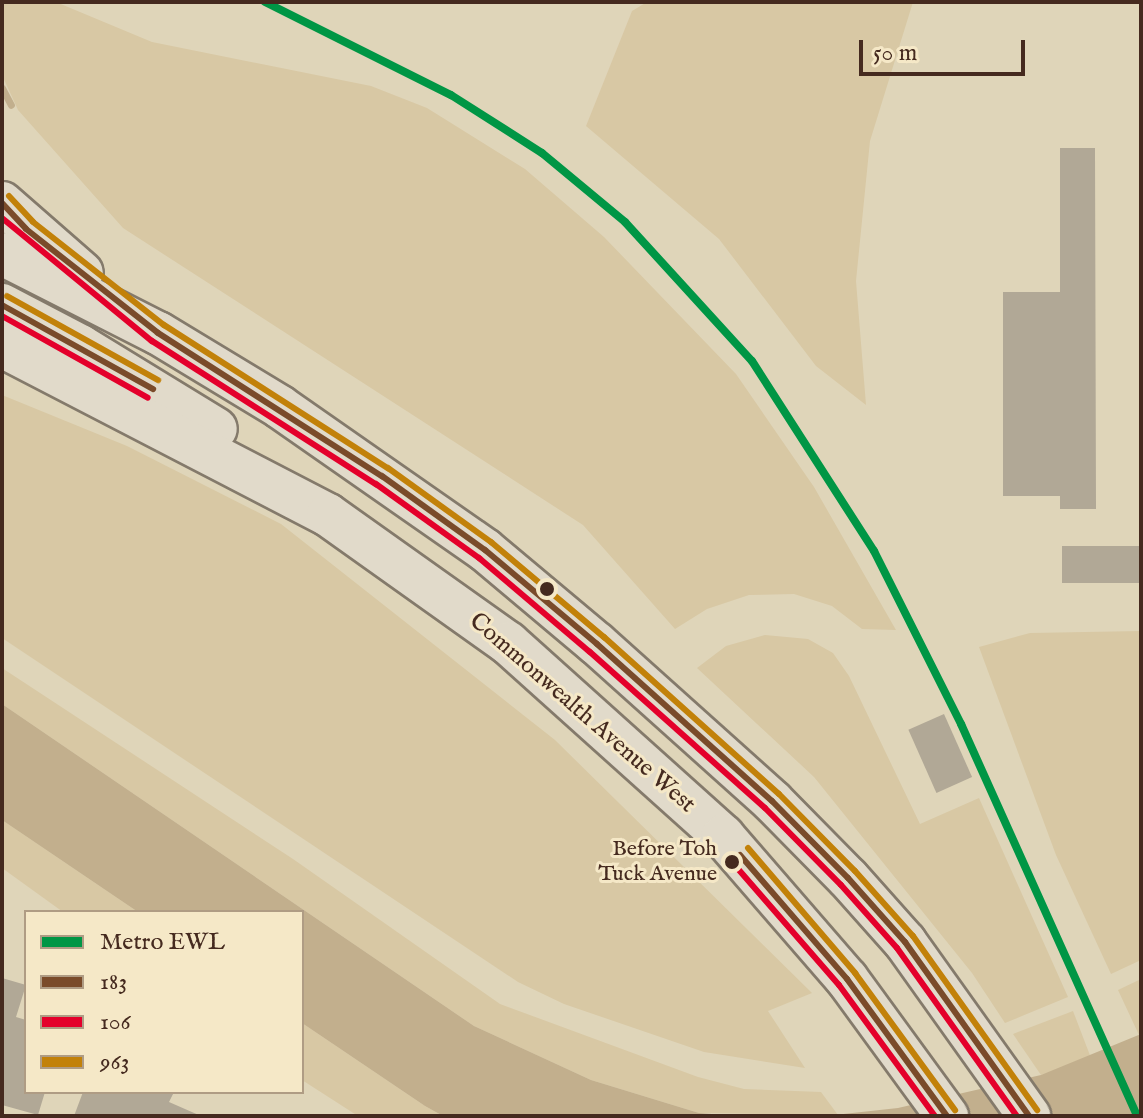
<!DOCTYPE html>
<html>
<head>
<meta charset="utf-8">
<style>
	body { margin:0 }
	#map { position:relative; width:1143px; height:1118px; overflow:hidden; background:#dfd5b9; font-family:"IM FELL English",serif }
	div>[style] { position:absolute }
	.green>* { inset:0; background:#d8c8a4 }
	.water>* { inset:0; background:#c2af8d }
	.stream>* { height:7px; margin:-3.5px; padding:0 3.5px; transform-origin:3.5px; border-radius:3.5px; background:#c2af8d }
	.building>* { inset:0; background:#b1a896; transform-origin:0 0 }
	.roads { filter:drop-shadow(2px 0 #847a6b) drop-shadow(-2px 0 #847a6b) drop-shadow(0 2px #847a6b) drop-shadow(0 -2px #847a6b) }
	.primary>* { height:42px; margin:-21px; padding:0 21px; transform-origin:21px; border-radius:21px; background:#e1daca }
	.bus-1>* { height:6px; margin:-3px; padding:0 3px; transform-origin:3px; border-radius:3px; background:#7a4b2a }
	.bus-2>* { height:6px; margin:-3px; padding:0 3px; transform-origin:3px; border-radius:3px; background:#e4002b }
	.bus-3>* { height:6px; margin:-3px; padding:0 3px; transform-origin:3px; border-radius:3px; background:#c28109 }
	.metro-1>* { height:8px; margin:-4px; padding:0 4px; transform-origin:4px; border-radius:4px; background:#009645 }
	.dots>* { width:22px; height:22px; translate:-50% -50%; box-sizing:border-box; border:4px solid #f5e8c7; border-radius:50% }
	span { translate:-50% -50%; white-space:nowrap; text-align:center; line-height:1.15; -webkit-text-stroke:6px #f5e8c7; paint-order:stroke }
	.bus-label { font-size:22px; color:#452a1f }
	.right { translate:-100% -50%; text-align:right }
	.street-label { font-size:24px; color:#452a1f }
	.frame { position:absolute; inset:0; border:4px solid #452a1f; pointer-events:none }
	.legend { position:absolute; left:24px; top:910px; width:280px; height:184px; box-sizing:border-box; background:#f5e8c7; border:2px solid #af9c84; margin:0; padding:10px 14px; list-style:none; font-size:24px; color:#452a1f }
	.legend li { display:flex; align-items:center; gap:16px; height:40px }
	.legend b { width:40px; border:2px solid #af9c84 }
	.scale { position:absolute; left:859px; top:40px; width:166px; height:36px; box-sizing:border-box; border:4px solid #452a1f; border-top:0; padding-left:10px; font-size:24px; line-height:28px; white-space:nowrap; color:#452a1f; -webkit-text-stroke:6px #f5e8c7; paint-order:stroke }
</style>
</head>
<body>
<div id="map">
	<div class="green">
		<div style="clip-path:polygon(2px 2px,56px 2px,152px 42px,371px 86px,427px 108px,525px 169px,604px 237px,736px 374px,814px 487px,896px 630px,862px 629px,832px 606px,794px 594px,749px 595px,707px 609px,675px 629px,583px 525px,123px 228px,18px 110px,2px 75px)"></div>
		<div style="clip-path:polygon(647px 2px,913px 2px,870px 141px,856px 281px,866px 405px,816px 366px,719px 239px,586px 126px,632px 11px)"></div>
		<div style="clip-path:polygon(2px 395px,127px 446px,281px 524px,555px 740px,812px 993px,768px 1011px,805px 1068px,704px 1052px,564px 1004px,518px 982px,2px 638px)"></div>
		<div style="clip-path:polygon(1141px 631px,1141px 960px,1111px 974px,1056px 855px,979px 647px,1030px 633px)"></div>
		<div style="clip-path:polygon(765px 635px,808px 639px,833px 653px,849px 676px,920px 824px,979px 798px,1068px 997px,1005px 1023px,972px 973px,814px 777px,697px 668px,726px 646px)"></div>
		<div style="clip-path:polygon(2px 668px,293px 859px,500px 1004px,698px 1077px,744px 1089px,821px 1092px,838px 1115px,699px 1113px,591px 1080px,474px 1026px,2px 704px)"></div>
		<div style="clip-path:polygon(2px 820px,138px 912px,63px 912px,2px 868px)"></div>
		<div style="clip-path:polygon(1141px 979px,1141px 1034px,1139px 1035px,1118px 990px)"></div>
		<div style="clip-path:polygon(1073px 1011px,1091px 1058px,1041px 1075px,1013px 1034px)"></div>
		<div style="clip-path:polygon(302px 1023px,425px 1106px,443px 1116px,358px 1116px,302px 1080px)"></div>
	</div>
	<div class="water">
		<div style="clip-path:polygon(2px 704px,474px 1026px,591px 1080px,699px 1113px,738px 1116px,443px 1116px,425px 1106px,302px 1023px,302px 912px,138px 912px,2px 820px)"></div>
		<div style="clip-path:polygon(1141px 1034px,1141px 1116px,825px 1116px,898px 1108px,1041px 1075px)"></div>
	</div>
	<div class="stream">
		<div style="left:2px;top:88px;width:19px;rotate:62deg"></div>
	</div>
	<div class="building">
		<div style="clip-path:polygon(1060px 148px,1095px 148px,1096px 509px,1060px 509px,1060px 496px,1003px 496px,1003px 292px,1060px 292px)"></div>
		<div style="left:1062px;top:546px;width:79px;height:37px"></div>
		<div style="left:944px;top:714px;width:69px;height:39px;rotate:66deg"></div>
		<div style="clip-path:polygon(2px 978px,26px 985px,16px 1017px,26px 1020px,26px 1092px,45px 1092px,38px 1115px,2px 1105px)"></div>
		<div style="clip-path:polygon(83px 1092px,174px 1092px,169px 1102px,201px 1116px,74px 1116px)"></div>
	</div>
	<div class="roads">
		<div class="primary">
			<div style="left:2px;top:203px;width:106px;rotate:41.2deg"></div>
			<div style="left:2px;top:254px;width:175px;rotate:26.9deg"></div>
			<div style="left:158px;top:333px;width:143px;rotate:31.2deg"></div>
			<div style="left:280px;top:407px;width:250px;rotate:34.9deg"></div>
			<div style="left:485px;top:550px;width:146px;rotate:40deg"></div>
			<div style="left:597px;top:644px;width:235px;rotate:41.9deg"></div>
			<div style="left:772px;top:801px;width:108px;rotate:45.4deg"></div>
			<div style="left:848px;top:878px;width:86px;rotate:48.3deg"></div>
			<div style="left:905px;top:942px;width:214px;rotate:54.5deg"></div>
			<div style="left:2px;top:305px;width:88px;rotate:27.7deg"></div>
			<div style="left:80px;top:346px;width:159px;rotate:31.4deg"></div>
			<div style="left:2px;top:346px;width:367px;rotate:27.4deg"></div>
			<div style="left:328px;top:515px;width:221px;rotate:35.4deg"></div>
			<div style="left:508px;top:643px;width:289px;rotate:41.9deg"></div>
			<div style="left:723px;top:836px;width:189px;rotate:49.1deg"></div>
			<div style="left:847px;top:979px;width:170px;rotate:53.9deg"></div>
		</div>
	</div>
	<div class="bus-1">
		<div style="left:2px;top:203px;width:35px;rotate:47deg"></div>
		<div style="left:26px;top:229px;width:168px;rotate:38.2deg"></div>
		<div style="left:158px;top:333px;width:266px;rotate:32.6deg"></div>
		<div style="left:382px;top:476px;width:127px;rotate:35.7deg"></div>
		<div style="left:485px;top:550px;width:146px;rotate:40deg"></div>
		<div style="left:597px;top:644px;width:235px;rotate:41.9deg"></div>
		<div style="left:772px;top:801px;width:108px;rotate:45.4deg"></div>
		<div style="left:848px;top:878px;width:86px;rotate:48.3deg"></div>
		<div style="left:905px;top:942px;width:214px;rotate:54.5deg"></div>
		<div style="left:2px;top:305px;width:173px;rotate:29.1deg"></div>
		<div style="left:740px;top:855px;width:164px;rotate:49.2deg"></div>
		<div style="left:847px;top:979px;width:170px;rotate:53.9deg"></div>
	</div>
	<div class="bus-2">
		<div style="left:2px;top:218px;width:194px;rotate:39.4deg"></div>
		<div style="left:152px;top:341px;width:266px;rotate:32.6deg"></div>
		<div style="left:376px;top:484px;width:127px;rotate:35.7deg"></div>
		<div style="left:479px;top:558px;width:145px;rotate:40.3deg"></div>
		<div style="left:590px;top:652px;width:234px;rotate:41.7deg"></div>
		<div style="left:765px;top:808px;width:108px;rotate:45.4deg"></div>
		<div style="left:841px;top:885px;width:84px;rotate:48.4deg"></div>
		<div style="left:897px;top:948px;width:206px;rotate:54.5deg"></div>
		<div style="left:2px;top:316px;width:167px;rotate:29.3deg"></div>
		<div style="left:732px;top:862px;width:163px;rotate:49deg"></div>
		<div style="left:839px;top:985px;width:162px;rotate:53.8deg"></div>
	</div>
	<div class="bus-3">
		<div style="left:9px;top:196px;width:35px;rotate:47deg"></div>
		<div style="left:33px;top:222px;width:167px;rotate:38.2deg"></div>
		<div style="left:164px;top:325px;width:266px;rotate:32.6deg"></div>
		<div style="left:388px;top:468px;width:127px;rotate:35.7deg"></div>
		<div style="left:491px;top:542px;width:148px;rotate:40.1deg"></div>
		<div style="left:604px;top:637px;width:235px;rotate:41.9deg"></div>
		<div style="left:779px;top:794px;width:108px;rotate:45.4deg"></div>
		<div style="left:855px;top:871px;width:87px;rotate:48.3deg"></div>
		<div style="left:913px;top:936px;width:214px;rotate:54.5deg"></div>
		<div style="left:7px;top:296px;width:173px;rotate:29.1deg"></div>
		<div style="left:748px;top:848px;width:165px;rotate:49.4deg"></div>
		<div style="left:855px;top:973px;width:170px;rotate:53.9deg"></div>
	</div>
	<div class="metro-1">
		<div style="left:265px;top:2px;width:208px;rotate:26.6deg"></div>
		<div style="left:451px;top:95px;width:108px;rotate:32.5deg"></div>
		<div style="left:542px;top:153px;width:108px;rotate:39.7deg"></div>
		<div style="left:625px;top:222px;width:188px;rotate:47.6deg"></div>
		<div style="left:752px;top:361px;width:226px;rotate:57.3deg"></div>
		<div style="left:874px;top:551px;width:194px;rotate:63.3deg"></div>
		<div style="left:961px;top:724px;width:430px;rotate:65.8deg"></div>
	</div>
	<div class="dots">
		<div style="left:547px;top:589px;background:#452a1f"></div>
		<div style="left:732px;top:862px;background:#452a1f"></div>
	</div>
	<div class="bus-label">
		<span class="right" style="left:717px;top:862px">Before Toh<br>Tuck Avenue</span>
	</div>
	<div class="street-label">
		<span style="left:582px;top:713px;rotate:41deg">Commonwealth Avenue West</span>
	</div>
	<div class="frame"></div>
	<ul class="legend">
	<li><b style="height:10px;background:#009645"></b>Metro EWL</li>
	<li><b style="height:10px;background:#7a4b2a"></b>183</li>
	<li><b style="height:10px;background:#e4002b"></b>106</li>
	<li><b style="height:10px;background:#c28109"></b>963</li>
	</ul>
	<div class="scale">50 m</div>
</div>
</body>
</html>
